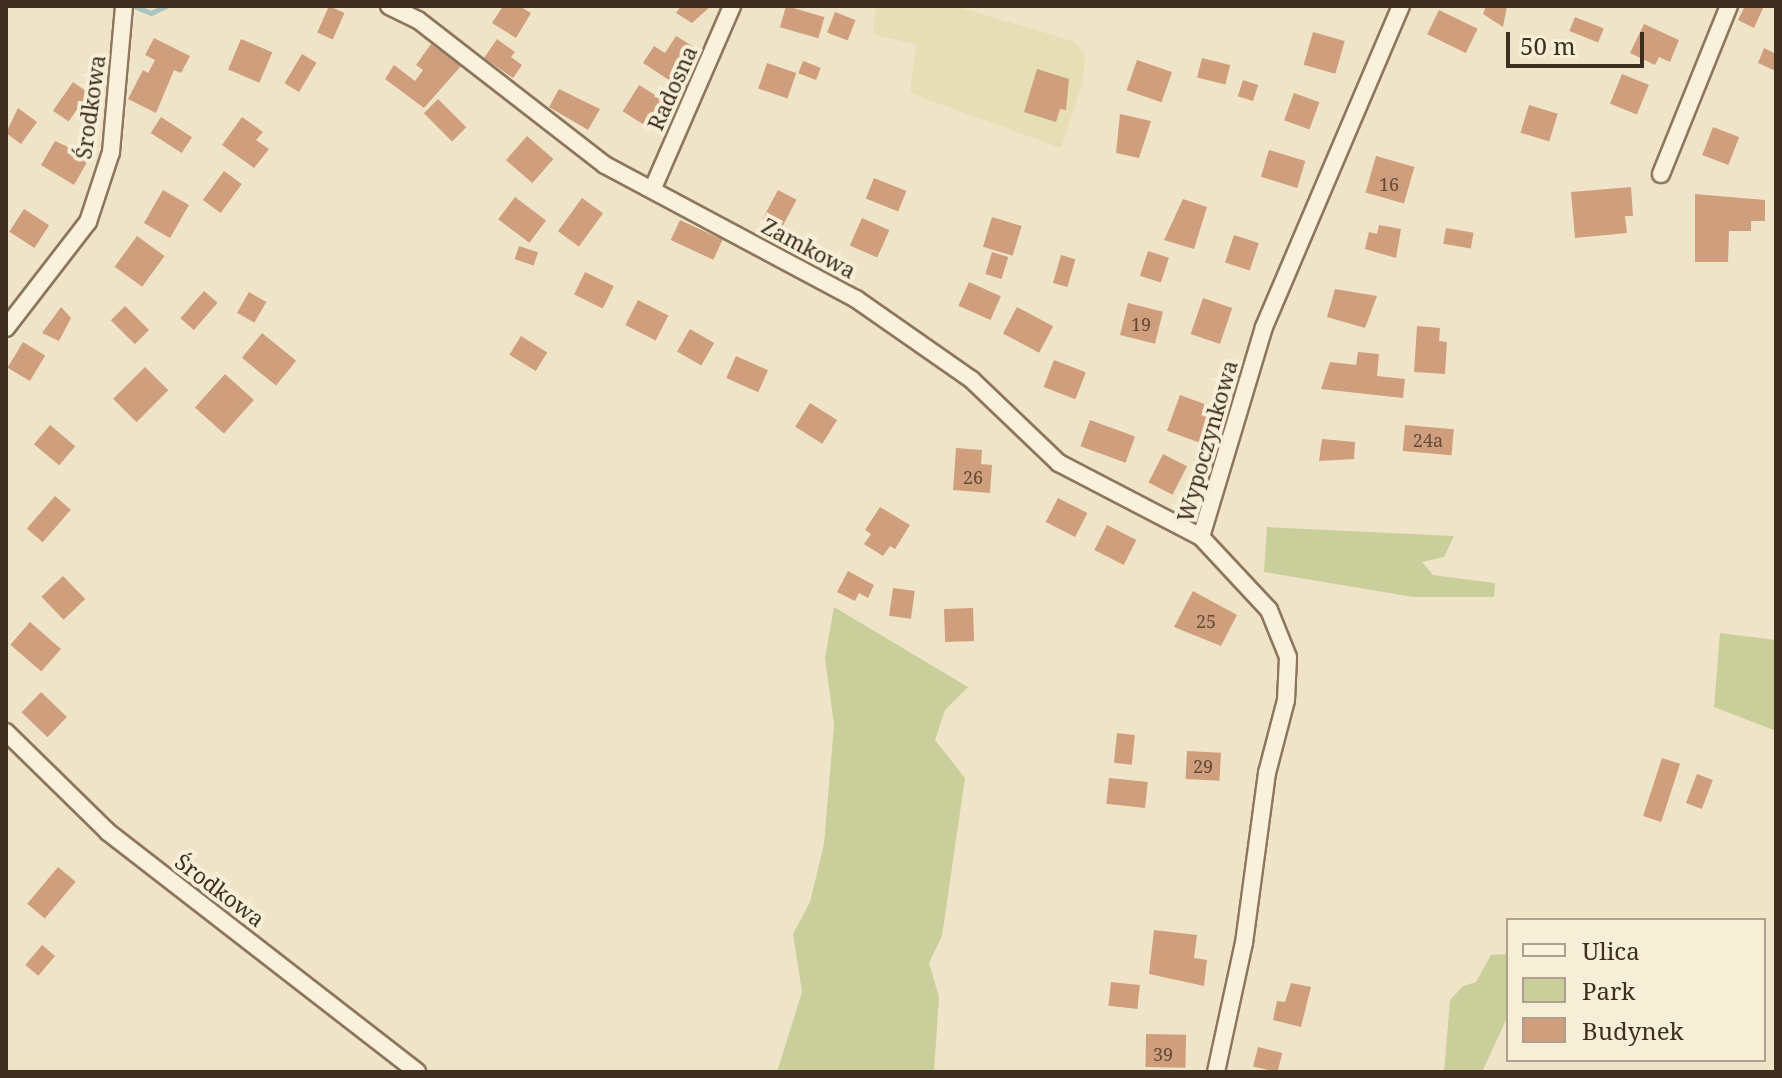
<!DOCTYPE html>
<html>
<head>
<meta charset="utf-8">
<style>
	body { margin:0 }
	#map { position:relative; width:1782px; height:1078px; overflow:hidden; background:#f0e4c8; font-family:"Noto Serif",serif }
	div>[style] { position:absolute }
	.farmland>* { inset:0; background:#e6deb5 }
	.green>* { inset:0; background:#c9cf9b }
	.stream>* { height:5px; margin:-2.5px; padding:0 2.5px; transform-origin:2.5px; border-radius:2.5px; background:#a9c4bc }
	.building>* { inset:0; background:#cf9f7d; transform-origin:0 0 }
	.roads { filter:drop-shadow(2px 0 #8d765c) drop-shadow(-2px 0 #8d765c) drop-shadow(0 2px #8d765c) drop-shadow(0 -2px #8d765c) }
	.street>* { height:16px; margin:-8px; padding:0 8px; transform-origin:8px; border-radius:8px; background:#faf1dc }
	span { translate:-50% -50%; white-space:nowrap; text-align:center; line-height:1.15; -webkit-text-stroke:8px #f7eed8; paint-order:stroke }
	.number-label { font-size:18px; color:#624a37 }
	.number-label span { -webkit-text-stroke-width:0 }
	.street-label { font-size:22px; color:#3d2e20 }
	.frame { position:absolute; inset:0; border:8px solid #3d2e20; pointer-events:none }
	.legend { position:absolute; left:1506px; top:918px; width:260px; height:144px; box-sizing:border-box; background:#f7eed8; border:2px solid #ada18e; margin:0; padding:10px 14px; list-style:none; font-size:24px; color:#3d2e20 }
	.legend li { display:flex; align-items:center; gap:16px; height:40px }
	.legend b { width:40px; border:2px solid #ada18e }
	.scale { position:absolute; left:1506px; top:32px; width:138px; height:36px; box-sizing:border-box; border:4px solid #3d2e20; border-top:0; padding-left:10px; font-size:24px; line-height:28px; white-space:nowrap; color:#3d2e20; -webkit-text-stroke:6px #f7eed8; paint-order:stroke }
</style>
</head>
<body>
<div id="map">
	<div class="farmland">
		<div style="clip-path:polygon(876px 6px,955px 6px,1075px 42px,1085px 55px,1083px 82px,1061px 148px,910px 93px,916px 45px,873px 34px)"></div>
	</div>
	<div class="green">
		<div style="clip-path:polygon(1267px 527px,1454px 536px,1444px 557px,1422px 562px,1433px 575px,1495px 583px,1494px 597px,1413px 597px,1264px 572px)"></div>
		<div style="clip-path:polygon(834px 607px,968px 687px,945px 710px,935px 740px,965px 778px,942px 936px,929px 963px,939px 997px,934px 1072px,777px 1072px,802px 992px,793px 934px,810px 902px,824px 844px,834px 725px,825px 658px)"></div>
		<div style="clip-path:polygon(1720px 633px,1776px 640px,1776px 731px,1714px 707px)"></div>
		<div style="clip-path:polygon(1508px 954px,1506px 1020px,1482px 1072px,1444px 1072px,1450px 1000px,1463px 986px,1476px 982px,1491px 955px)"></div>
	</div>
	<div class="stream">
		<div style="left:136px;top:7px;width:16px;rotate:22deg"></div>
		<div style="left:151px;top:13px;width:17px;rotate:-25deg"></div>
	</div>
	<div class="building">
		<div style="left:329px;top:6px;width:17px;height:29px;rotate:24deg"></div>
		<div style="clip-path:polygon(503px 6px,519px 6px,531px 13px,516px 38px,492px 23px)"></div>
		<div style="clip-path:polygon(681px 6px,711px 6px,692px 23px,676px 13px)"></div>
		<div style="left:786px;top:6px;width:40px;height:22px;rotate:16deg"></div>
		<div style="clip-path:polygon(1486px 6px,1507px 6px,1503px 27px,1483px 14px)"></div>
		<div style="clip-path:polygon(1745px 6px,1764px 6px,1754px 28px,1738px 20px)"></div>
		<div style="left:1439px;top:10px;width:43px;height:27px;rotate:26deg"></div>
		<div style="left:835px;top:12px;width:22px;height:22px;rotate:21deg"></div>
		<div style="left:1575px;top:17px;width:31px;height:15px;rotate:22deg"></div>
		<div style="clip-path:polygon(1644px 24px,1679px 40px,1670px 62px,1659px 57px,1655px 65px,1630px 53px)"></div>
		<div style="left:1313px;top:32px;width:33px;height:34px;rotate:16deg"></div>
		<div style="clip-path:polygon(676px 36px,694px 47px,672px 82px,643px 63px,654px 46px,665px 53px)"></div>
		<div style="clip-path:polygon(154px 38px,190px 56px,181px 73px,174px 70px,156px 113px,128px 99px,143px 70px,148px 73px,155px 60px,145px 55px)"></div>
		<div style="left:241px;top:39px;width:34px;height:33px;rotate:23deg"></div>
		<div style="clip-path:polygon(497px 39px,515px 52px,511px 57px,522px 65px,513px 78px,484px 58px)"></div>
		<div style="clip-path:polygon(431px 44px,461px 66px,424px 108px,385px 79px,394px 65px,415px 81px,423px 70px,416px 65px)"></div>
		<div style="clip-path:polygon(1764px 48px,1776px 54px,1776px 71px,1758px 63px)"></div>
		<div style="left:302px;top:54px;width:17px;height:34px;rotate:31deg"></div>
		<div style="left:1202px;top:58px;width:29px;height:20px;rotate:14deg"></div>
		<div style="left:1137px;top:60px;width:37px;height:32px;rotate:19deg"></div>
		<div style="left:803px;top:61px;width:19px;height:13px;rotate:21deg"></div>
		<div style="left:767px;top:63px;width:31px;height:27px;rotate:19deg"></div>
		<div style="clip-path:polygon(1037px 69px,1069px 79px,1066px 110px,1060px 109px,1056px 122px,1024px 112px)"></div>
		<div style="left:1622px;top:74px;width:29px;height:32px;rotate:22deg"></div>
		<div style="left:1243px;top:80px;width:16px;height:17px;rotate:18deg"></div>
		<div style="left:73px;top:82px;width:19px;height:35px;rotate:35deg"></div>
		<div style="left:639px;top:85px;width:28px;height:31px;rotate:32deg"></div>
		<div style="clip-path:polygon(559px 89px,600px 109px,588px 130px,549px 107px)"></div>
		<div style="left:1294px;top:93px;width:27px;height:29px;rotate:20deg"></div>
		<div style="left:438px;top:99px;width:40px;height:20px;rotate:45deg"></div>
		<div style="left:1529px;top:105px;width:30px;height:29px;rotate:17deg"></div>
		<div style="clip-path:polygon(18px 108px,37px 122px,21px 144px,6px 133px)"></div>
		<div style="clip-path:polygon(1120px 114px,1151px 121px,1139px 158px,1116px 153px)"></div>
		<div style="left:161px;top:117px;width:37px;height:19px;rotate:33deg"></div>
		<div style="clip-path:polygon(242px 117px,263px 132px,256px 140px,269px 149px,254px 168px,222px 145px)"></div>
		<div style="left:1713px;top:127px;width:28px;height:30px;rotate:21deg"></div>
		<div style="left:527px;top:136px;width:35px;height:32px;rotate:41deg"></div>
		<div style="clip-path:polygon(55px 141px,90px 157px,74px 185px,41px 165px)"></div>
		<div style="left:1269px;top:150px;width:38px;height:28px;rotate:17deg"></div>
		<div style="left:1376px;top:156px;width:40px;height:38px;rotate:16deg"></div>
		<div style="left:224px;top:171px;width:22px;height:36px;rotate:36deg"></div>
		<div style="left:874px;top:178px;width:35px;height:22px;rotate:22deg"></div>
		<div style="clip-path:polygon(1631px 187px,1633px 216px,1625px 216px,1627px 233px,1575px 238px,1571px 192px)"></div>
		<div style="left:163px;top:190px;width:30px;height:38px;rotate:30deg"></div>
		<div style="left:778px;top:190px;width:21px;height:34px;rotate:28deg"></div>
		<div style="clip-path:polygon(1695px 194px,1765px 200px,1765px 221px,1751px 221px,1751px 231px,1729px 231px,1728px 262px,1695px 262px)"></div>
		<div style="left:515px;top:197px;width:39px;height:28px;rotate:37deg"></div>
		<div style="left:582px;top:198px;width:26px;height:41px;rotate:36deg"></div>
		<div style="clip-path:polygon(1183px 199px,1207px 207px,1194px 249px,1164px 240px)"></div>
		<div style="left:24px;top:209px;width:30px;height:27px;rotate:33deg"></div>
		<div style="left:992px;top:217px;width:31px;height:31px;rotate:17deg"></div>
		<div style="left:862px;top:218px;width:30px;height:30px;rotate:24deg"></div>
		<div style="left:680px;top:220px;width:47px;height:22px;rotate:25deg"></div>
		<div style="clip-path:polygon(1379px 225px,1401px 229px,1396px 258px,1365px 249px,1369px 232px,1377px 234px)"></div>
		<div style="left:1446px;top:228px;width:28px;height:16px;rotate:10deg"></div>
		<div style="left:1234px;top:235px;width:26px;height:29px;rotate:18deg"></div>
		<div style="left:137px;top:236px;width:34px;height:38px;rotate:36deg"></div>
		<div style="left:519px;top:246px;width:20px;height:14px;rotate:18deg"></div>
		<div style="left:1148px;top:251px;width:22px;height:26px;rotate:18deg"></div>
		<div style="left:992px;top:252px;width:17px;height:23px;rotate:17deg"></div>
		<div style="left:1061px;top:255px;width:15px;height:29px;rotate:16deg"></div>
		<div style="left:585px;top:272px;width:32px;height:25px;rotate:26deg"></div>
		<div style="left:969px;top:282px;width:35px;height:26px;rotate:24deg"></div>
		<div style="clip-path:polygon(1335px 289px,1377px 296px,1365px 328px,1327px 317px)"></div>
		<div style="left:204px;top:291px;width:18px;height:36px;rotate:41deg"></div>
		<div style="left:249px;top:292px;width:20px;height:24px;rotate:30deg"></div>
		<div style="left:1203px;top:298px;width:31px;height:38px;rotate:19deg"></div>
		<div style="left:638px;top:300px;width:34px;height:28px;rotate:27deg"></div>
		<div style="left:1128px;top:303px;width:36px;height:33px;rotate:14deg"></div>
		<div style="left:125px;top:306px;width:34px;height:20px;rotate:45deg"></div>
		<div style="clip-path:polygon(61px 307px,71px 318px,59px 341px,42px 333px)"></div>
		<div style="left:1017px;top:307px;width:41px;height:30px;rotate:28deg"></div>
		<div style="clip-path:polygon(1417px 326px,1440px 328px,1439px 341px,1447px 342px,1445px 374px,1414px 372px)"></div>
		<div style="left:690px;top:329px;width:28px;height:26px;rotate:30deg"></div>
		<div style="left:262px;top:333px;width:44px;height:32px;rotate:39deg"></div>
		<div style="left:521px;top:336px;width:31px;height:22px;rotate:32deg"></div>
		<div style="left:23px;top:342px;width:26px;height:30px;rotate:31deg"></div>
		<div style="clip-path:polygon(1358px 352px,1379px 354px,1377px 376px,1405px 379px,1403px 398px,1321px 389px,1330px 362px,1356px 365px)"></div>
		<div style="left:736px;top:356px;width:35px;height:24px;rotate:24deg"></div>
		<div style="left:1054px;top:360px;width:34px;height:29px;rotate:21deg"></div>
		<div style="left:145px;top:367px;width:33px;height:45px;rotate:45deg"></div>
		<div style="left:225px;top:374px;width:39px;height:45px;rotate:42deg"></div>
		<div style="left:1180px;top:395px;width:35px;height:38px;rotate:20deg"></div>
		<div style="left:810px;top:403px;width:32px;height:28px;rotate:32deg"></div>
		<div style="left:1090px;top:420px;width:48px;height:28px;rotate:20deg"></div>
		<div style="left:50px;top:425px;width:33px;height:25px;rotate:40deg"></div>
		<div style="left:1405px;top:425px;width:49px;height:26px;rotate:5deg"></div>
		<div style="clip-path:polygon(1322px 439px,1355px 442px,1354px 459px,1319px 461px)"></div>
		<div style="clip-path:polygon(956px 448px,982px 450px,981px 464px,992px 465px,990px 493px,953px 490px)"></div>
		<div style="left:1163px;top:454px;width:27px;height:32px;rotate:27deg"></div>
		<div style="left:55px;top:496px;width:21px;height:43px;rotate:41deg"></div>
		<div style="left:1058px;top:498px;width:33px;height:27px;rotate:27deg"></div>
		<div style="clip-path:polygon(880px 507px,910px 525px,895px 549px,890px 546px,883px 556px,864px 544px,871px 534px,865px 530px)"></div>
		<div style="left:1107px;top:525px;width:33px;height:28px;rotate:27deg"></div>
		<div style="clip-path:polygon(848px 571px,874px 585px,868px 598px,859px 593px,855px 601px,837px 592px)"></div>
		<div style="left:63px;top:576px;width:32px;height:30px;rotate:46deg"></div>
		<div style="left:893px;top:588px;width:22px;height:28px;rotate:8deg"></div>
		<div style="clip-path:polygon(1193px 591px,1237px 615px,1221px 646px,1174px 627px)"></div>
		<div style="left:973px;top:608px;width:33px;height:29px;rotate:88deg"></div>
		<div style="left:30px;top:622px;width:41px;height:30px;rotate:41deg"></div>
		<div style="left:41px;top:692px;width:36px;height:28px;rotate:44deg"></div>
		<div style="left:1117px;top:733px;width:18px;height:30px;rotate:6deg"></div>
		<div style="left:1187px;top:751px;width:34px;height:28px;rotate:3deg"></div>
		<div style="left:1662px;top:758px;width:19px;height:61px;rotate:18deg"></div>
		<div style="left:1697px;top:774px;width:17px;height:31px;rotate:21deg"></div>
		<div style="left:1109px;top:778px;width:39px;height:26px;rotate:6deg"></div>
		<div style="left:58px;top:867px;width:23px;height:48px;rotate:40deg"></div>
		<div style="clip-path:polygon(1154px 930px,1197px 935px,1194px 958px,1207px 960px,1204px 986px,1149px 974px)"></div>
		<div style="left:42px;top:945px;width:17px;height:26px;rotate:40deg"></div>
		<div style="left:1111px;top:982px;width:29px;height:24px;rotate:6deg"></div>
		<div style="clip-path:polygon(1291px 983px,1311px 987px,1301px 1027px,1273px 1020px,1277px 1001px,1285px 1002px)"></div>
		<div style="left:1146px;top:1034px;width:40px;height:33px;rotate:1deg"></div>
		<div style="left:1258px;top:1047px;width:25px;height:20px;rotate:14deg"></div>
	</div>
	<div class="roads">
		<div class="street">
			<div style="left:389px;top:6px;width:32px;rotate:26deg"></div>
			<div style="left:418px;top:20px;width:237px;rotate:37.8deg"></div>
			<div style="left:605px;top:165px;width:285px;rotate:28.1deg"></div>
			<div style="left:856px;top:299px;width:141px;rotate:34.9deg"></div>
			<div style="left:972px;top:380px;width:120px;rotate:43.7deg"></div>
			<div style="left:1059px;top:463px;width:160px;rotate:27.5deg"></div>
			<div style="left:1661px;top:174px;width:181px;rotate:-68deg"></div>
			<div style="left:653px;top:188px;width:198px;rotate:-66.5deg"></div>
			<div style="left:6px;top:328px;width:134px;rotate:-52.3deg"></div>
			<div style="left:88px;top:222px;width:74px;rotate:-71.8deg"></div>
			<div style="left:111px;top:152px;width:147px;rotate:-84.9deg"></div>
			<div style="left:6px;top:732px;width:143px;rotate:44.4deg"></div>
			<div style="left:108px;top:832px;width:391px;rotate:37.8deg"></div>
			<div style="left:1216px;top:1072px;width:132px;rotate:-77.8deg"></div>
			<div style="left:1244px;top:943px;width:172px;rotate:-82.3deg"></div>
			<div style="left:1267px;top:773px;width:75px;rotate:-75.4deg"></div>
			<div style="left:1286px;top:700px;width:43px;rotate:-87.3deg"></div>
			<div style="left:1288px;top:657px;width:51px;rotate:-112deg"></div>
			<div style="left:1269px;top:610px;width:100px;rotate:-133deg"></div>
			<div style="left:1201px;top:537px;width:219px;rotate:-73.3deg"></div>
			<div style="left:1264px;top:327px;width:349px;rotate:-66.9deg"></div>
		</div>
	</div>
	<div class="number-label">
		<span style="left:1389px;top:184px">16</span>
		<span style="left:1141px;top:324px">19</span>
		<span style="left:1428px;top:440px">24a</span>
		<span style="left:973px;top:477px">26</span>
		<span style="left:1206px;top:621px">25</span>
		<span style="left:1203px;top:766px">29</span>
		<span style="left:1163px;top:1054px">39</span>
	</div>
	<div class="street-label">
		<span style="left:672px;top:88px;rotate:-66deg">Radosna</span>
		<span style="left:90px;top:107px;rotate:-82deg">Środkowa</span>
		<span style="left:809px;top:248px;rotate:28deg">Zamkowa</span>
		<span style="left:1207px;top:441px;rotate:-74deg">Wypoczynkowa</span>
		<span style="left:220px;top:890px;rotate:37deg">Środkowa</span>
	</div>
	<div class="frame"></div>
	<ul class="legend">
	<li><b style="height:10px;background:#faf1dc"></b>Ulica</li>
	<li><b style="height:22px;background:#c9cf9b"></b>Park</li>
	<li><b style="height:22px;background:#cf9f7d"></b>Budynek</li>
	</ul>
	<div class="scale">50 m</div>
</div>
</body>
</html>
